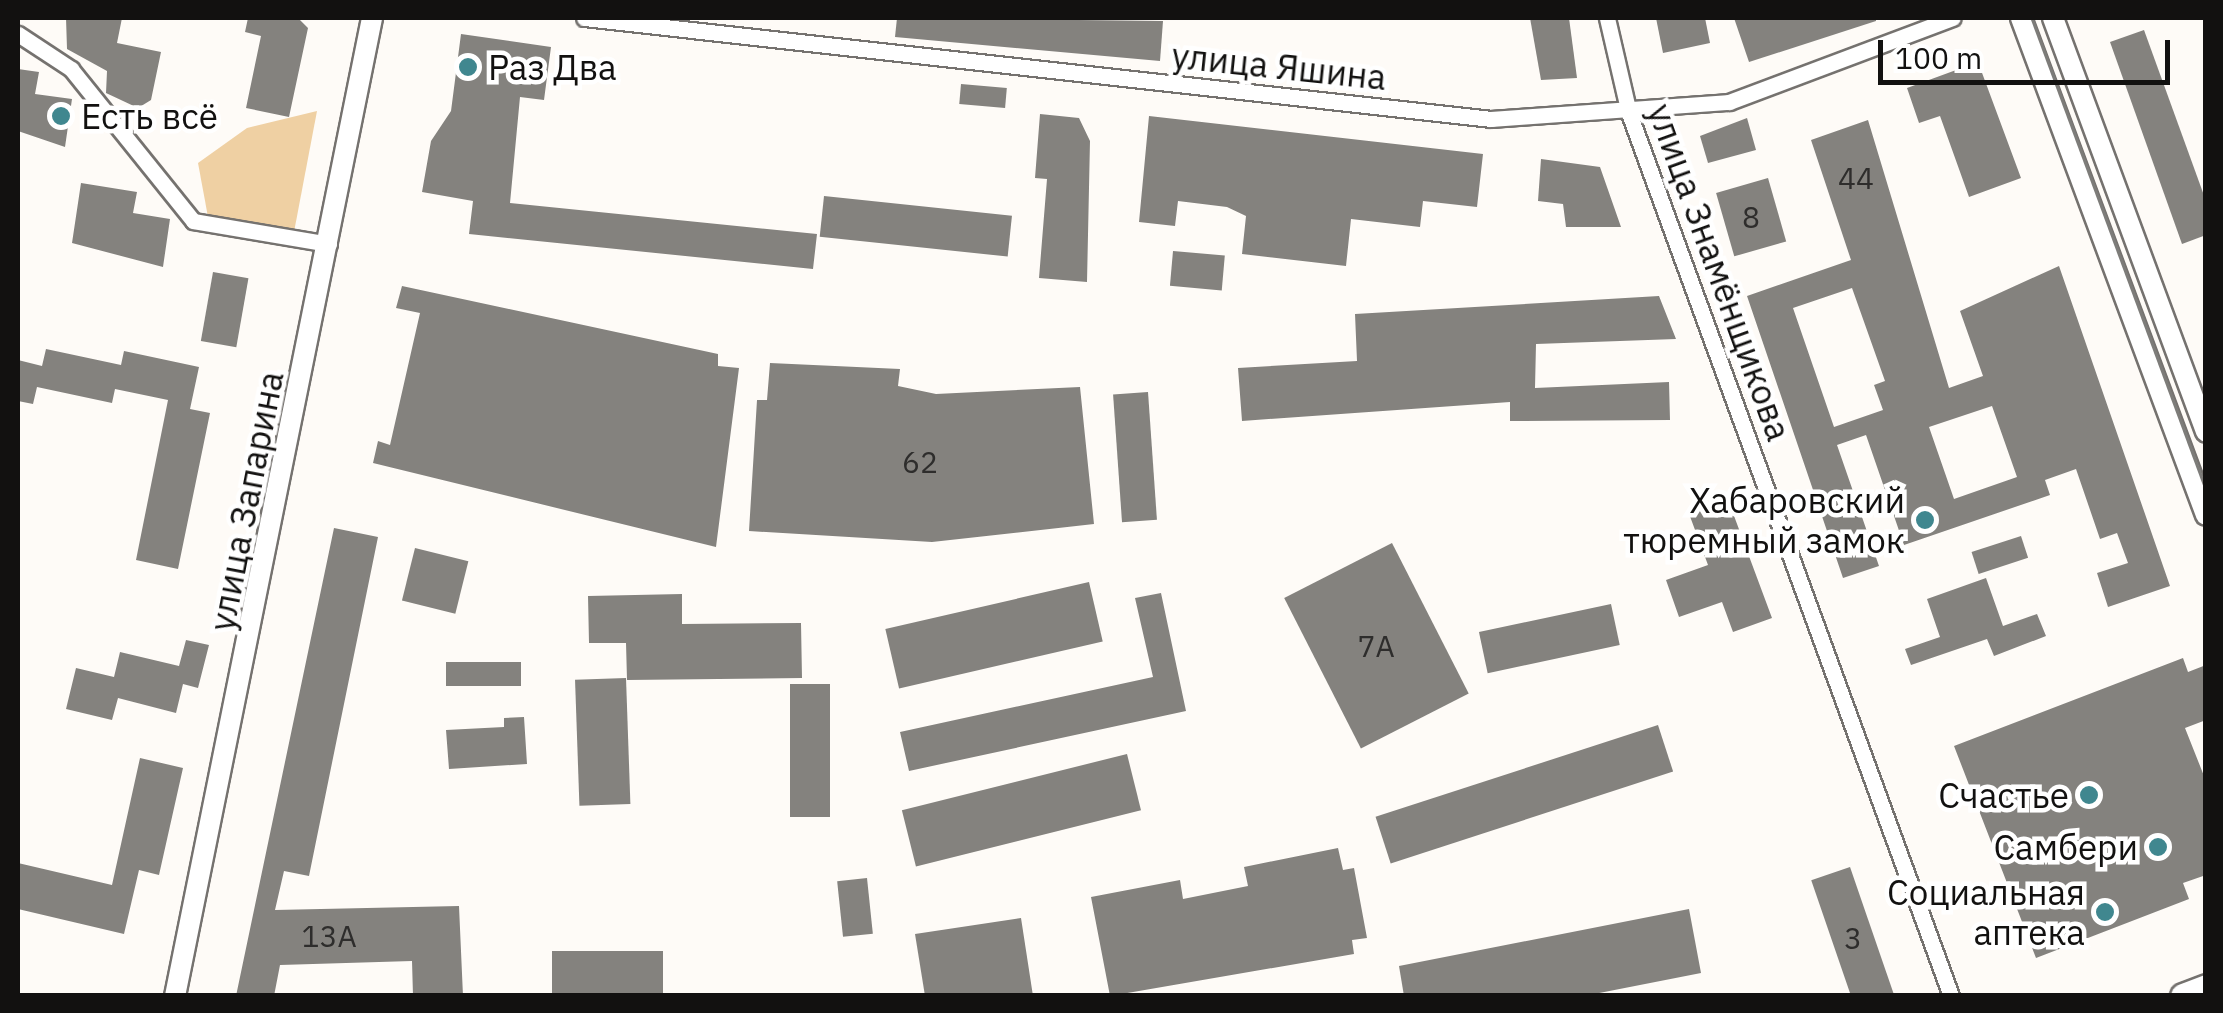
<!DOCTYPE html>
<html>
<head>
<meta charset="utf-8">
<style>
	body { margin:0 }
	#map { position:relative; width:2223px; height:1013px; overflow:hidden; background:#fefbf7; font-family:"IBM Plex Sans",sans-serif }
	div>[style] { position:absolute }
	.green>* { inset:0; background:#efd0a3 }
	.building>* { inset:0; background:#84827e; transform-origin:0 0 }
	.roads { filter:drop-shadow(2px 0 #75726f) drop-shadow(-2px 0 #75726f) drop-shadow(0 2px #75726f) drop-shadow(0 -2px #75726f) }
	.minor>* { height:15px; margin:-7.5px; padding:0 7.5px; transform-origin:7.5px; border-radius:7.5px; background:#fff }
	.tertiary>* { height:20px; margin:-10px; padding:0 10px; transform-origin:10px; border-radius:10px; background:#fff }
	.primary>* { height:25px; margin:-12.5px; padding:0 12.5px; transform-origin:12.5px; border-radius:12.5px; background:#fff }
	.tram>* { height:2.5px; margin:-1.25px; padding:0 1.25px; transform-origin:1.25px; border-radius:1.25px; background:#7d7c79 }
	.dots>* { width:28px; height:28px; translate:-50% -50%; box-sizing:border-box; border:5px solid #fff; border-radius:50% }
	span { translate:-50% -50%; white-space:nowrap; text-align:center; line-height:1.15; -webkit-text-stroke:9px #fff; paint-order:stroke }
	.number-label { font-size:30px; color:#2e2d2c }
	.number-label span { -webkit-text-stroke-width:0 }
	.street-label { font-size:35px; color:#121110 }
	.poi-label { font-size:35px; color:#121110 }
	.left { translate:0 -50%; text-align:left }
	.right { translate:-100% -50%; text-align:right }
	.frame { position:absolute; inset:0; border:20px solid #121110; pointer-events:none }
	.scale { position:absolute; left:1878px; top:40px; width:292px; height:45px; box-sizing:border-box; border:5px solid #121110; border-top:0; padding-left:12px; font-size:30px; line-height:35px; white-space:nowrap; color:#121110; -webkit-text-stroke:8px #fff; paint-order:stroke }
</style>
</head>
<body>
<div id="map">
	<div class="green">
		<div style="clip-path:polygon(317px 111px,294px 232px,208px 217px,198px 163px,247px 128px)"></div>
	</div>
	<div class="building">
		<div style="clip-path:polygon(66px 18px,122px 18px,117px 43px,161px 52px,151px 100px,138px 108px,106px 93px,107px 71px,67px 49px)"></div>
		<div style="clip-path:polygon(248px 18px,298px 18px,308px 28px,289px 117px,246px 108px,261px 36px,245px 32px)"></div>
		<div style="clip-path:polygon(897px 18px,1163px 21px,1160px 61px,895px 37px)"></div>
		<div style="clip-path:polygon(1530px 18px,1569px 18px,1577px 78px,1541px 80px)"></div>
		<div style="clip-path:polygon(1656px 18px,1705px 18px,1710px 43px,1663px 53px)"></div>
		<div style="clip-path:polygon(1734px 18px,1876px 18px,1876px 21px,1749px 62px)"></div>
		<div style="clip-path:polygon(2144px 30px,2206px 201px,2206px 235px,2182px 244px,2110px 42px)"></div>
		<div style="clip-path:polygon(461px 34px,551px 47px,544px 100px,520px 97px,510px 203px,817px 234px,813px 269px,469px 234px,473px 201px,422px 192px,431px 141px,451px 111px)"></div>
		<div style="clip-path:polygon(1978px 62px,2021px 178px,1969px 197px,1940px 116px,1919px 123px,1907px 88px)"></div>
		<div style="clip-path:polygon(18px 69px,39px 72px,35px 94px,72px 99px,65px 147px,18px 131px)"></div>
		<div style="left:961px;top:84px;width:46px;height:20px;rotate:5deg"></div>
		<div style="clip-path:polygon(1040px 114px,1079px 118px,1090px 141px,1087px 282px,1039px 278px,1047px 179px,1035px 178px)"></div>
		<div style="clip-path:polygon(1149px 116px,1483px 154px,1477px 207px,1423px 201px,1420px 227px,1351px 219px,1346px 266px,1242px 254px,1246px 216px,1227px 207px,1178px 201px,1175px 226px,1139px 222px)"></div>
		<div style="clip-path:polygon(1747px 118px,1756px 150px,1708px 163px,1700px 136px)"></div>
		<div style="clip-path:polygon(evenodd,1868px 120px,1949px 388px,1983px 376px,1960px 311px,2059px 266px,2170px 586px,2108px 607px,2097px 573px,2128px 563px,2117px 533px,2100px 539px,2076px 469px,2045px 480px,2050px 495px,1904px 545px,1866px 435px,1837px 445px,1879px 566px,1843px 578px,1747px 296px,1851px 260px,1811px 140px,1868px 120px,1852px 288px,1885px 381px,1874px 385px,1883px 410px,1834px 427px,1793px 308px,1852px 288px,1868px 120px,1992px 406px,2017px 477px,1954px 499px,1929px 427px,1992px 406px)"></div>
		<div style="clip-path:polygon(1541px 159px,1600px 167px,1621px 227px,1566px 227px,1563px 204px,1538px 201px)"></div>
		<div style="left:1768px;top:178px;width:66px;height:54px;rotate:74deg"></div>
		<div style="clip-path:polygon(81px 183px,137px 192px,133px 213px,170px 219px,163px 267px,72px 243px)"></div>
		<div style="left:824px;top:196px;width:189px;height:41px;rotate:6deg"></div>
		<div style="left:1173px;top:251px;width:52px;height:35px;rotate:5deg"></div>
		<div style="left:213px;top:272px;width:36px;height:70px;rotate:10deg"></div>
		<div style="clip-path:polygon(402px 286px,718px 354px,718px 366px,739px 368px,716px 547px,373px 463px,378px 441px,390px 445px,420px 313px,396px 308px)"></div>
		<div style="clip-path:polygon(1659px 296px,1676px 339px,1536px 344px,1535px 388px,1669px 382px,1670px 420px,1510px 421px,1510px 402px,1242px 421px,1238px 368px,1357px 361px,1355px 314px)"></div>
		<div style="clip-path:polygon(46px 349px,121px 365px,124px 351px,199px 367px,190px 409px,210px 413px,178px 569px,136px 560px,168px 400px,115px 389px,112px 403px,37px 387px,33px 404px,18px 401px,18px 360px,42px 366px)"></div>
		<div style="clip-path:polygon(770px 363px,900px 369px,898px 386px,936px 394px,1080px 387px,1094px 524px,932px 542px,749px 531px,757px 400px,767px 400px)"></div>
		<div style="left:1148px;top:392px;width:128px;height:35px;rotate:86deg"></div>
		<div style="clip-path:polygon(1727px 497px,1772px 618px,1733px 632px,1722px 602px,1679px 617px,1666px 580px,1708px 565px,1688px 511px)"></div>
		<div style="clip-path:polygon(334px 528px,378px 537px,309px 876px,284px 871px,275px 910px,459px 906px,463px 996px,413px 996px,412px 961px,280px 965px,274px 996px,236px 996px)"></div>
		<div style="left:2021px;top:536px;width:23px;height:52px;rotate:72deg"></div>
		<div style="left:1392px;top:543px;width:169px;height:121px;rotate:63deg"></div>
		<div style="left:415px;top:548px;width:55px;height:54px;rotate:14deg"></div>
		<div style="clip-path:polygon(1986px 578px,2003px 626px,2037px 614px,2046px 636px,1994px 656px,1987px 639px,1911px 665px,1905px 649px,1940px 637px,1927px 599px)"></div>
		<div style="left:1089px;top:582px;width:61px;height:209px;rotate:77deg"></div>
		<div style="clip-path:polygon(1161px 593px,1186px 711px,909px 771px,900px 732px,1153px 677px,1135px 598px)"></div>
		<div style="clip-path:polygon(682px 594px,682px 624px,801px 623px,802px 678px,627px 680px,626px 643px,589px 643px,588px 596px)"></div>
		<div style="left:1611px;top:604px;width:42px;height:135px;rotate:78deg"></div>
		<div style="clip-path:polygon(186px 640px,209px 645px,198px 688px,183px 684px,176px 713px,118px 698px,112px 720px,66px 709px,76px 668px,114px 677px,120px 652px,179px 666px)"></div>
		<div style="clip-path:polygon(2183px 658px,2188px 672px,2206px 665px,2206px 720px,2185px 728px,2206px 781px,2206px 875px,2183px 883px,2189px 899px,2036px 958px,1954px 746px)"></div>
		<div style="left:521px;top:662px;width:24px;height:75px;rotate:90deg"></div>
		<div style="left:626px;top:678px;width:126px;height:51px;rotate:88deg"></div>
		<div style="left:790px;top:684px;width:40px;height:133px"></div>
		<div style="clip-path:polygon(524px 717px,527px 764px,449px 769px,446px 730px,504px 727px,504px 718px)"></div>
		<div style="left:1658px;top:725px;width:49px;height:297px;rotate:72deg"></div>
		<div style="left:1127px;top:754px;width:58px;height:232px;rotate:76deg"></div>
		<div style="clip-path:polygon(140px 758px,183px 768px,159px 875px,139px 870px,124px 934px,18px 909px,18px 863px,112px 885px)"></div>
		<div style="clip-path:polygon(1338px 848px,1343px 870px,1354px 868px,1367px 938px,1352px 940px,1354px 954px,1110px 996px,1091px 897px,1180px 880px,1183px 899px,1248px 886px,1244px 867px)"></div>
		<div style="left:1850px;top:867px;width:137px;height:41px;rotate:71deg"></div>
		<div style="left:867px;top:878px;width:56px;height:30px;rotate:84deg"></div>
		<div style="clip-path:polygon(1689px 909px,1701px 973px,1584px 996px,1404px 996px,1399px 966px)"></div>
		<div style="clip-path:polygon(1021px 918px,1033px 996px,925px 996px,915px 934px)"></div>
		<div style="left:663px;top:951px;width:45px;height:111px;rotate:90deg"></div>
	</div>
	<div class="roads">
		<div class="minor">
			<div style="left:584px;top:18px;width:913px;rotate:6.35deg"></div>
			<div style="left:1491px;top:119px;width:239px;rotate:-4.1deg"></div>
			<div style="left:1729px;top:102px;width:239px;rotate:-20.6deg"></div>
			<div style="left:1607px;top:18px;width:98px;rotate:77deg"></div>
			<div style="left:1629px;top:113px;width:940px;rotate:69.96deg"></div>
			<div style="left:18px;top:34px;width:64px;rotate:33.4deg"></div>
			<div style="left:71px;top:69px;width:195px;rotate:51.2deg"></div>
			<div style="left:193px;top:221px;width:138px;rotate:9.6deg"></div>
		</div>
		<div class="tertiary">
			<div style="left:2021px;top:18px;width:530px;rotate:69.58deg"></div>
			<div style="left:2053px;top:18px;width:441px;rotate:69.7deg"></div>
			<div style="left:175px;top:996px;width:998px;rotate:-78.61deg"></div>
		</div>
		<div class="primary">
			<div style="left:2183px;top:996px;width:25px;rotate:-21deg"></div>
		</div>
	</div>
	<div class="tram">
		<div style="left:2032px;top:18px;width:502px;rotate:69.72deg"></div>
	</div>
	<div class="dots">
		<div style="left:468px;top:67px;background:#40878f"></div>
		<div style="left:61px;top:116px;background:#40878f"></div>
		<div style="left:1925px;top:520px;background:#40878f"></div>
		<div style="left:2089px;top:795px;background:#40878f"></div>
		<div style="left:2158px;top:847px;background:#40878f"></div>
		<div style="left:2105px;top:912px;background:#40878f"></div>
	</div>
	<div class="number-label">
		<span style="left:1856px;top:178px">44</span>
		<span style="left:1751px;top:217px">8</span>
		<span style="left:920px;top:462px">62</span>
		<span style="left:1376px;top:646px">7А</span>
		<span style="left:329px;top:936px">13А</span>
		<span style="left:1853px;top:938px">3</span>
	</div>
	<div class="street-label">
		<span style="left:1279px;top:66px;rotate:6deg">улица Яшина</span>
		<span style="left:1720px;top:272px;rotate:70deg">улица Знамёнщикова</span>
		<span style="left:246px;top:501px;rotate:-79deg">улица Запарина</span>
	</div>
	<div class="poi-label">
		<span class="left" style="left:488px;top:67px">Раз Два</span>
		<span class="left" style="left:81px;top:116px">Есть всё</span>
		<span class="right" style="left:1905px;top:520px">Хабаровский<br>тюремный замок</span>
		<span class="right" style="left:2069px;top:795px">Счастье</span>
		<span class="right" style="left:2138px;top:847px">Самбери</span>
		<span class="right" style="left:2085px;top:912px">Социальная<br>аптека</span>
	</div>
	<div class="frame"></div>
	<div class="scale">100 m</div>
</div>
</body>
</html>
